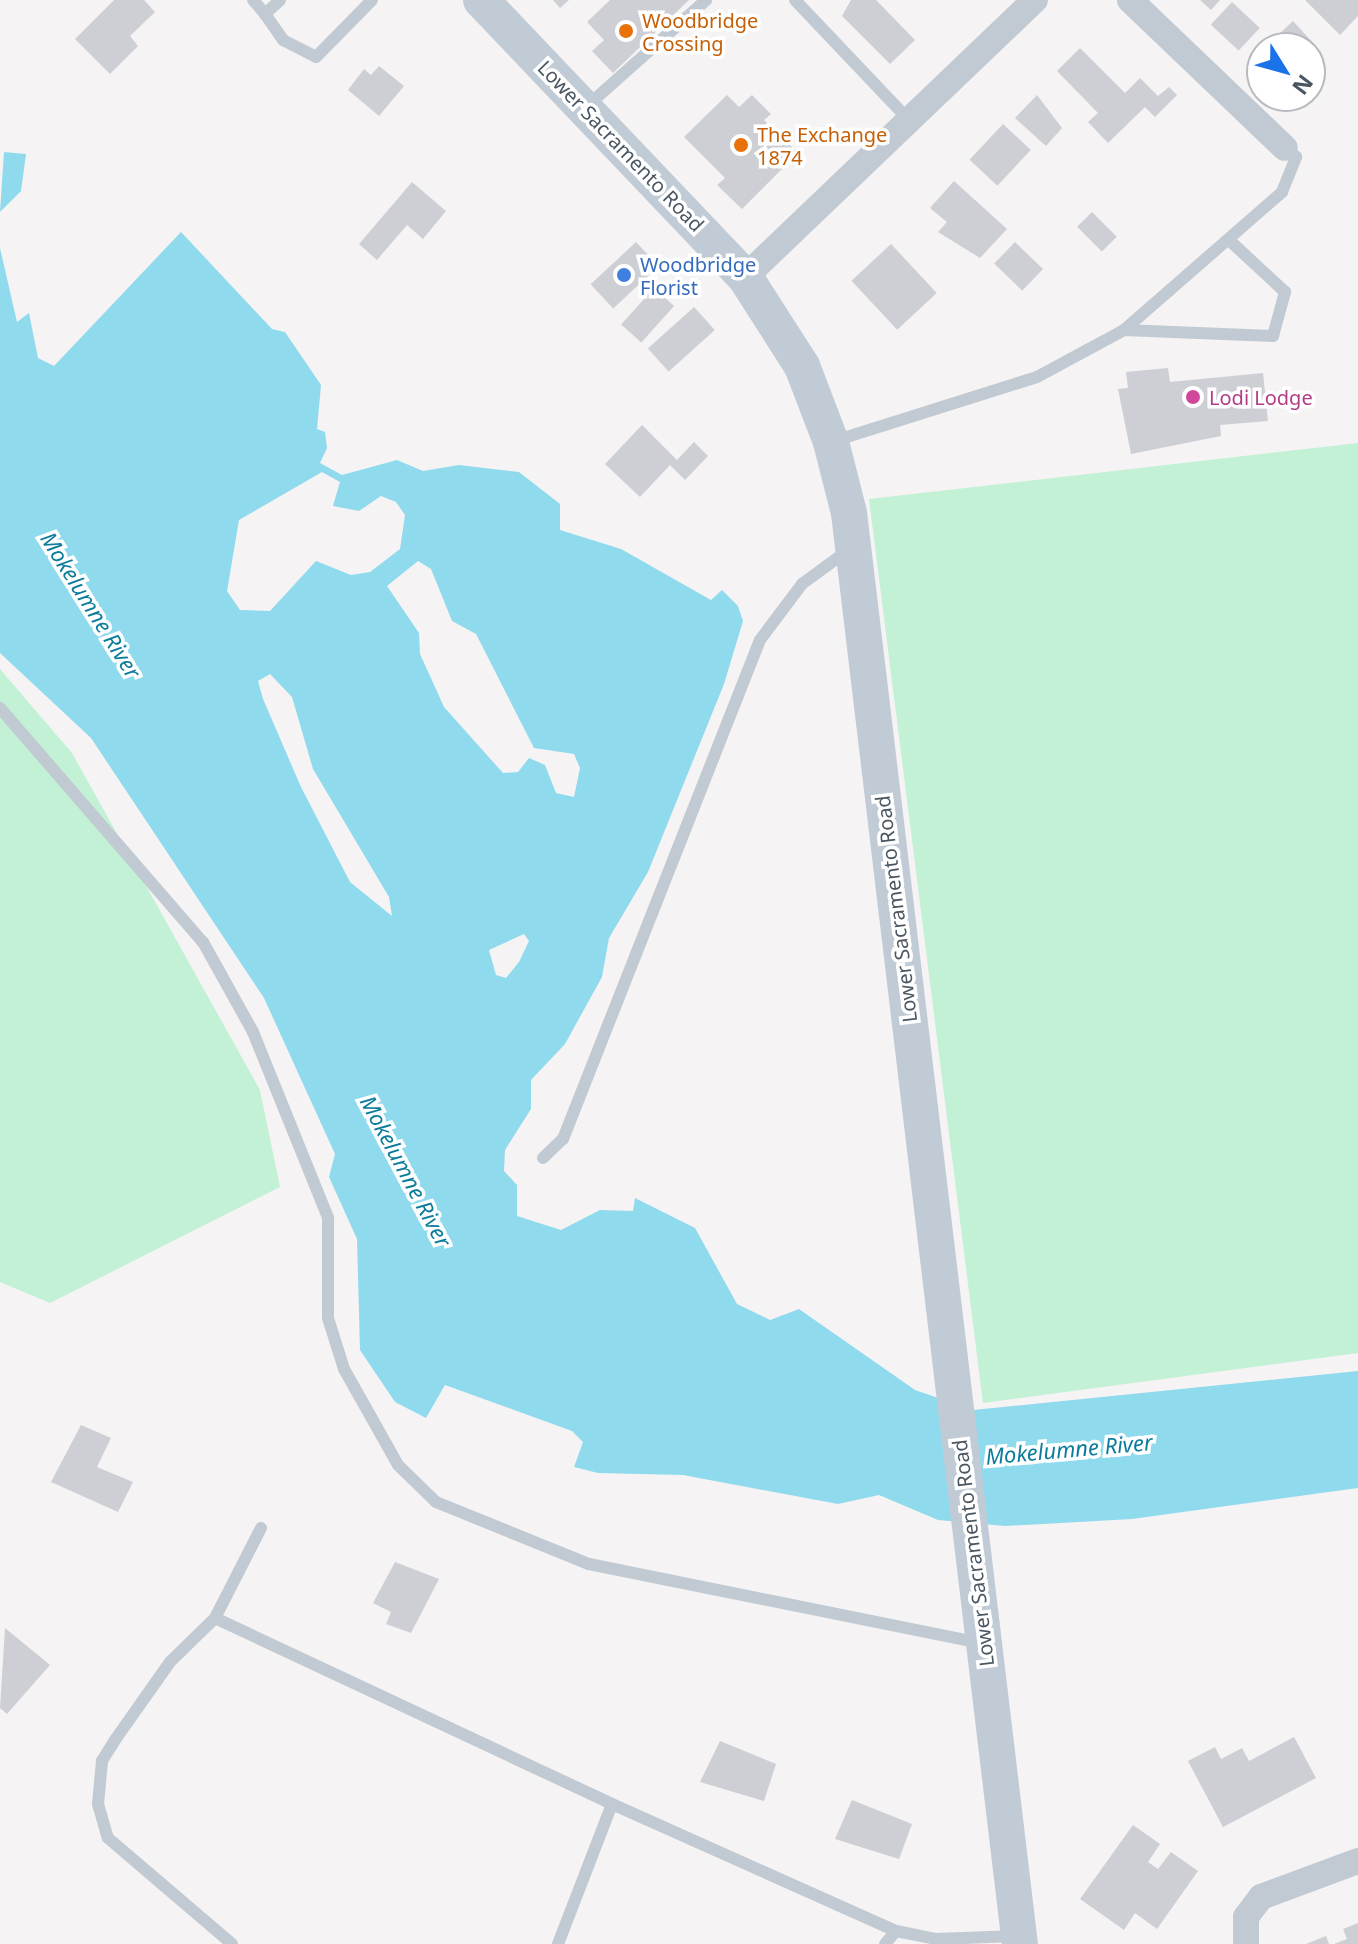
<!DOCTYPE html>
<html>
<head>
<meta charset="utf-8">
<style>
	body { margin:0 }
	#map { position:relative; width:1358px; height:1944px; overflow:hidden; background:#f5f3f3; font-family:"Noto Sans",sans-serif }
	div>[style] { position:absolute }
	.green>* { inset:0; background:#c3f1d5 }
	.water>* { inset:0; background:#90daee }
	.building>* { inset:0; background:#cdcfd5; transform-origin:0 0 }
	.service>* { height:12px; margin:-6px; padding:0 6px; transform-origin:6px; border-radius:6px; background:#c1cad2 }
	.minor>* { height:26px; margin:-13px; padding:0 13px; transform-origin:13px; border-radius:13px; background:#c1cad2 }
	.secondary>* { height:36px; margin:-18px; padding:0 18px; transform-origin:18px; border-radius:18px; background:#c1cbd6 }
	.dots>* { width:22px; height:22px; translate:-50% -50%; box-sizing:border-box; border:4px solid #fff; border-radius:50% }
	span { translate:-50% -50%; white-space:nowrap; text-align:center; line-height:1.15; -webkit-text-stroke:7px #fff; paint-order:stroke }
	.food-label { font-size:20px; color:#c56008 }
	.left { translate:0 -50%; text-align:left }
	.street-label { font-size:20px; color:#4a5661 }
	.shop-label { font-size:20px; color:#366cbe }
	.hotel-label { font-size:20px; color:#b23c85 }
	.water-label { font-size:22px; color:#0c7c9b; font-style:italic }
	.north { position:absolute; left:1246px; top:32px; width:80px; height:80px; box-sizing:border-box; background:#fff; border:2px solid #b7bbc0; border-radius:50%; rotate:127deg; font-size:22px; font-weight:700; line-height:32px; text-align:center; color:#4a5661 }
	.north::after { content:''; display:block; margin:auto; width:28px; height:36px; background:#1a73e8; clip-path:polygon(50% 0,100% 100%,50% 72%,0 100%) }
</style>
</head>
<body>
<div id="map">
	<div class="green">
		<div style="clip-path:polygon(1358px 443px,1358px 1353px,983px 1403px,869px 499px)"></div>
		<div style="clip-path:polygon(0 669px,72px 753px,260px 1090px,280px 1187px,50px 1303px,0 1282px)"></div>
	</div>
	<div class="water">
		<div style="clip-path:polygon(4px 152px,26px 154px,21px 191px,0 212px)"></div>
		<div style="clip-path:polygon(evenodd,181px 232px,272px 329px,285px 332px,321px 385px,317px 429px,325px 432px,327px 448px,320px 463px,342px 475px,397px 460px,423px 471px,459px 465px,519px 472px,560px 504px,560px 530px,621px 549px,711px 600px,722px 590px,738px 606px,743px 621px,724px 684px,648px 872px,609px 938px,602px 977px,565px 1044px,531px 1080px,531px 1109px,505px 1150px,504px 1171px,517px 1185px,517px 1216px,561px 1230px,600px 1210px,633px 1211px,635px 1198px,695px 1228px,737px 1304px,770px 1320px,799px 1309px,915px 1390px,973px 1410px,1358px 1371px,1358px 1488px,1132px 1519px,1005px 1526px,938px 1520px,879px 1495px,838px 1504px,683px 1475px,598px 1473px,574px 1467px,583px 1442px,572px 1431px,445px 1385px,426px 1418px,395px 1402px,360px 1350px,357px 1239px,329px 1177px,335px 1154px,264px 998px,91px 738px,0 653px,0 248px,17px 322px,29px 313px,38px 358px,54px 366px,181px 232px,322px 472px,340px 482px,333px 506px,359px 511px,381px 496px,396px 502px,405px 515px,400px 549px,370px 572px,351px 575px,316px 561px,270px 611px,240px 610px,227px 591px,239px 520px,322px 472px,181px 232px,418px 561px,431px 569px,452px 621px,476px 634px,534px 748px,574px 754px,580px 768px,574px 797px,556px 793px,545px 765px,529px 758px,518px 772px,503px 773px,444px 707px,420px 654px,419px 633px,387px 586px,418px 561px,181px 232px,270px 674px,292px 697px,313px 769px,389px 897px,392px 916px,350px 882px,301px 787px,263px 699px,258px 681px,270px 674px,181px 232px,524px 934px,529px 941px,519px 962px,506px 978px,496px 975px,489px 950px,524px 934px)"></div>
	</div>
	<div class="building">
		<div style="clip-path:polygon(114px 0,144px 0,155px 12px,130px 36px,138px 46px,110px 74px,75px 39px)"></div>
		<div style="clip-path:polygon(553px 0,569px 0,560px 8px)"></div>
		<div style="clip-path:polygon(610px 0,689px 0,613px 73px,592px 51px,604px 40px,587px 22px)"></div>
		<div style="clip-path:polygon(851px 0,876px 0,915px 40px,890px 64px,842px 16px)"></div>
		<div style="clip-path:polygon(1200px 0,1220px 0,1211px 10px)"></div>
		<div style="clip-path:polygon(1305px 0,1358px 0,1358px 16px,1340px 35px)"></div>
		<div style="left:1232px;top:2px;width:38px;height:31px;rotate:43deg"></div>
		<div style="clip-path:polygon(1293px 21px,1315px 45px,1264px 48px)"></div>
		<div style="clip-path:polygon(1080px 48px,1125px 93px,1140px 78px,1158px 96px,1169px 87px,1177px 95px,1155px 117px,1145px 107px,1108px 143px,1088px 122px,1098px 113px,1057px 71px)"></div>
		<div style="clip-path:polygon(1262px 50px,1262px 71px,1252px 59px)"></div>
		<div style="clip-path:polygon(379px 66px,404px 86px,379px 116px,348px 90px,364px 69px,371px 75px)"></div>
		<div style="clip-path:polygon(727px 95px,739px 107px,752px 95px,771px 114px,764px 120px,798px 153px,742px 209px,717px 185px,725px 178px,684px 137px)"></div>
		<div style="clip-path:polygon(1037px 95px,1062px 128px,1046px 146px,1015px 118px)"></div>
		<div style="left:1003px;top:124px;width:38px;height:49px;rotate:43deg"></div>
		<div style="clip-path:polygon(954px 181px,1007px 229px,980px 258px,938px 232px,947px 222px,930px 208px)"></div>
		<div style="clip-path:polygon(412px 182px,446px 211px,423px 239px,407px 225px,377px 260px,359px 244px)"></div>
		<div style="left:1092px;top:212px;width:35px;height:21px;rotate:45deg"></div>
		<div style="left:636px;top:242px;width:33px;height:62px;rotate:47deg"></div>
		<div style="left:1015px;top:242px;width:39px;height:30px;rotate:44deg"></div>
		<div style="left:891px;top:244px;width:67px;height:54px;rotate:47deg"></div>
		<div style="left:654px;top:288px;width:27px;height:49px;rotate:42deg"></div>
		<div style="left:694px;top:307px;width:31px;height:62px;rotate:48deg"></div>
		<div style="clip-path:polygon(1168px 368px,1170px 382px,1263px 373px,1268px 421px,1220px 425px,1221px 436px,1131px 454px,1118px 389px,1128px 388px,1126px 372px)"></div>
		<div style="clip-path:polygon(642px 425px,677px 460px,694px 442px,708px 456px,685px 480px,670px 465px,640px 497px,605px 464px)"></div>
		<div style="clip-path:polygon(81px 1425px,111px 1438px,97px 1467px,133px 1482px,118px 1512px,51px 1482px)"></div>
		<div style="clip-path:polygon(395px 1562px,439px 1579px,411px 1633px,386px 1624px,391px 1612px,373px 1603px)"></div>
		<div style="clip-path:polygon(5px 1628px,50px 1665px,7px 1714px,0 1708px)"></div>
		<div style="clip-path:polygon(1294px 1737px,1316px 1778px,1223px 1827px,1188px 1761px,1215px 1747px,1221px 1759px,1242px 1748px,1249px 1761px)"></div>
		<div style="clip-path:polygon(720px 1741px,776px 1764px,764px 1801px,700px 1782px)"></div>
		<div style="clip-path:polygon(852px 1800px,912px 1824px,899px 1859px,835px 1839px)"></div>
		<div style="clip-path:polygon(1133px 1825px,1160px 1844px,1148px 1862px,1158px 1869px,1171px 1852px,1198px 1871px,1157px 1929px,1135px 1913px,1124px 1930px,1080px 1899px)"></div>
		<div style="clip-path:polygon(1358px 1923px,1358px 1944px,1334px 1944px,1347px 1939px,1343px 1929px)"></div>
		<div style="clip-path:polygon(1326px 1936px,1329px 1944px,1306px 1944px)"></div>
	</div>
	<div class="service">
		<div style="left:253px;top:0;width:18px;rotate:49deg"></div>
		<div style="left:280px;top:0;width:21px;rotate:137deg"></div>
		<div style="left:265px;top:14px;width:32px;rotate:55deg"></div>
		<div style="left:283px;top:40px;width:37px;rotate:27deg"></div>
		<div style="left:316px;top:57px;width:80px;rotate:-45.5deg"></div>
		<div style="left:795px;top:0;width:166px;rotate:46.5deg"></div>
		<div style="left:586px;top:107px;width:161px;rotate:-41.7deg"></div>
		<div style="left:1124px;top:330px;width:210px;rotate:-41.1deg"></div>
		<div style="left:1282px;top:192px;width:38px;rotate:-68deg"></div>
		<div style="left:1296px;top:157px;width:14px;rotate:-141deg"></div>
		<div style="left:834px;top:441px;width:213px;rotate:-17.5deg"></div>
		<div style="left:1037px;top:377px;width:99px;rotate:-28.4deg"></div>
		<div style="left:1124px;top:330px;width:149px;rotate:2.3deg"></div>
		<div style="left:1273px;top:336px;width:46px;rotate:-74.7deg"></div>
		<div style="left:1285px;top:292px;width:76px;rotate:-137.1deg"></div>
		<div style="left:0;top:708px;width:310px;rotate:49.1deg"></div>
		<div style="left:203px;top:942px;width:103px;rotate:60.9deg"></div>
		<div style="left:253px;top:1032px;width:201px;rotate:68deg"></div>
		<div style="left:328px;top:1218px;width:100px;rotate:90deg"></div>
		<div style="left:328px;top:1318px;width:53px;rotate:72.6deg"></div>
		<div style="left:344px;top:1369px;width:110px;rotate:60.6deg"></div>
		<div style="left:398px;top:1465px;width:53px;rotate:44.2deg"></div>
		<div style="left:436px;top:1502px;width:165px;rotate:22.1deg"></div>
		<div style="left:589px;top:1564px;width:400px;rotate:11.4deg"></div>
		<div style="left:543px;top:1158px;width:28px;rotate:-44deg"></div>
		<div style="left:563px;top:1139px;width:536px;rotate:-68.46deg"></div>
		<div style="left:760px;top:640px;width:70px;rotate:-53.1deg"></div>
		<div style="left:802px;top:584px;width:56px;rotate:-36.3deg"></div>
		<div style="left:261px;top:1528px;width:101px;rotate:117.1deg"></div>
		<div style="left:215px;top:1618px;width:438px;rotate:25.1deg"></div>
		<div style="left:215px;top:1618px;width:63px;rotate:135.6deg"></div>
		<div style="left:170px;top:1662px;width:95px;rotate:125.2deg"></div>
		<div style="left:115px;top:1740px;width:25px;rotate:122deg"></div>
		<div style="left:102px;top:1761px;width:43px;rotate:95.3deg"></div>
		<div style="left:98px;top:1804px;width:35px;rotate:74deg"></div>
		<div style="left:108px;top:1838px;width:163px;rotate:40.5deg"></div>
		<div style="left:558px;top:1944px;width:150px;rotate:-68.9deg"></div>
		<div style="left:612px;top:1804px;width:311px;rotate:24.1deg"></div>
		<div style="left:885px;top:1944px;width:17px;rotate:-50deg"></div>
		<div style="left:896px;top:1931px;width:41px;rotate:11.3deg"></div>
		<div style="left:936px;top:1939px;width:80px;rotate:-2.1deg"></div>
	</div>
	<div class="minor">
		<div style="left:1130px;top:0;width:214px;rotate:43.7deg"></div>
		<div style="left:745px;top:277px;width:401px;rotate:-43.7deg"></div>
		<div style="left:1246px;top:1944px;width:27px;rotate:-90deg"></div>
		<div style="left:1246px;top:1917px;width:25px;rotate:-53deg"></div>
		<div style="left:1261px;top:1897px;width:103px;rotate:-20.4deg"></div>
	</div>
	<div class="secondary">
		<div style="left:481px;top:0;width:383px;rotate:46.4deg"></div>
		<div style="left:745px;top:277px;width:106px;rotate:57.4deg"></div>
		<div style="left:802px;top:366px;width:81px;rotate:69.1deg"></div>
		<div style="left:831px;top:442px;width:73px;rotate:75.8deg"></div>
		<div style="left:849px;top:513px;width:1441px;rotate:83.19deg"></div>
	</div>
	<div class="dots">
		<div style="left:626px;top:31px;background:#e8710a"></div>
		<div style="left:741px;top:145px;background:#e8710a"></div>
		<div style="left:624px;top:275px;background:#3f7fe0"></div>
		<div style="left:1193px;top:397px;background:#d1479c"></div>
	</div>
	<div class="food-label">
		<span class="left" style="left:642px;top:32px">Woodbridge<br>Crossing</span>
		<span class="left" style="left:757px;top:146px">The Exchange<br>1874</span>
	</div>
	<div class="street-label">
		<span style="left:621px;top:146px;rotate:46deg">Lower Sacramento Road</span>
		<span style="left:896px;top:909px;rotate:-97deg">Lower Sacramento Road</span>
		<span style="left:973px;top:1553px;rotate:-97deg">Lower Sacramento Road</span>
	</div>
	<div class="shop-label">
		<span class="left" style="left:640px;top:276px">Woodbridge<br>Florist</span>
	</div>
	<div class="hotel-label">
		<span class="left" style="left:1209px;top:397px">Lodi Lodge</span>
	</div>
	<div class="water-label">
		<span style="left:91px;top:605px;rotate:58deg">Mokelumne River</span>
		<span style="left:406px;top:1171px;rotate:62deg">Mokelumne River</span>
		<span style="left:1069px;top:1449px;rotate:-5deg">Mokelumne River</span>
	</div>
	<div class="north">N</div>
</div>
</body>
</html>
